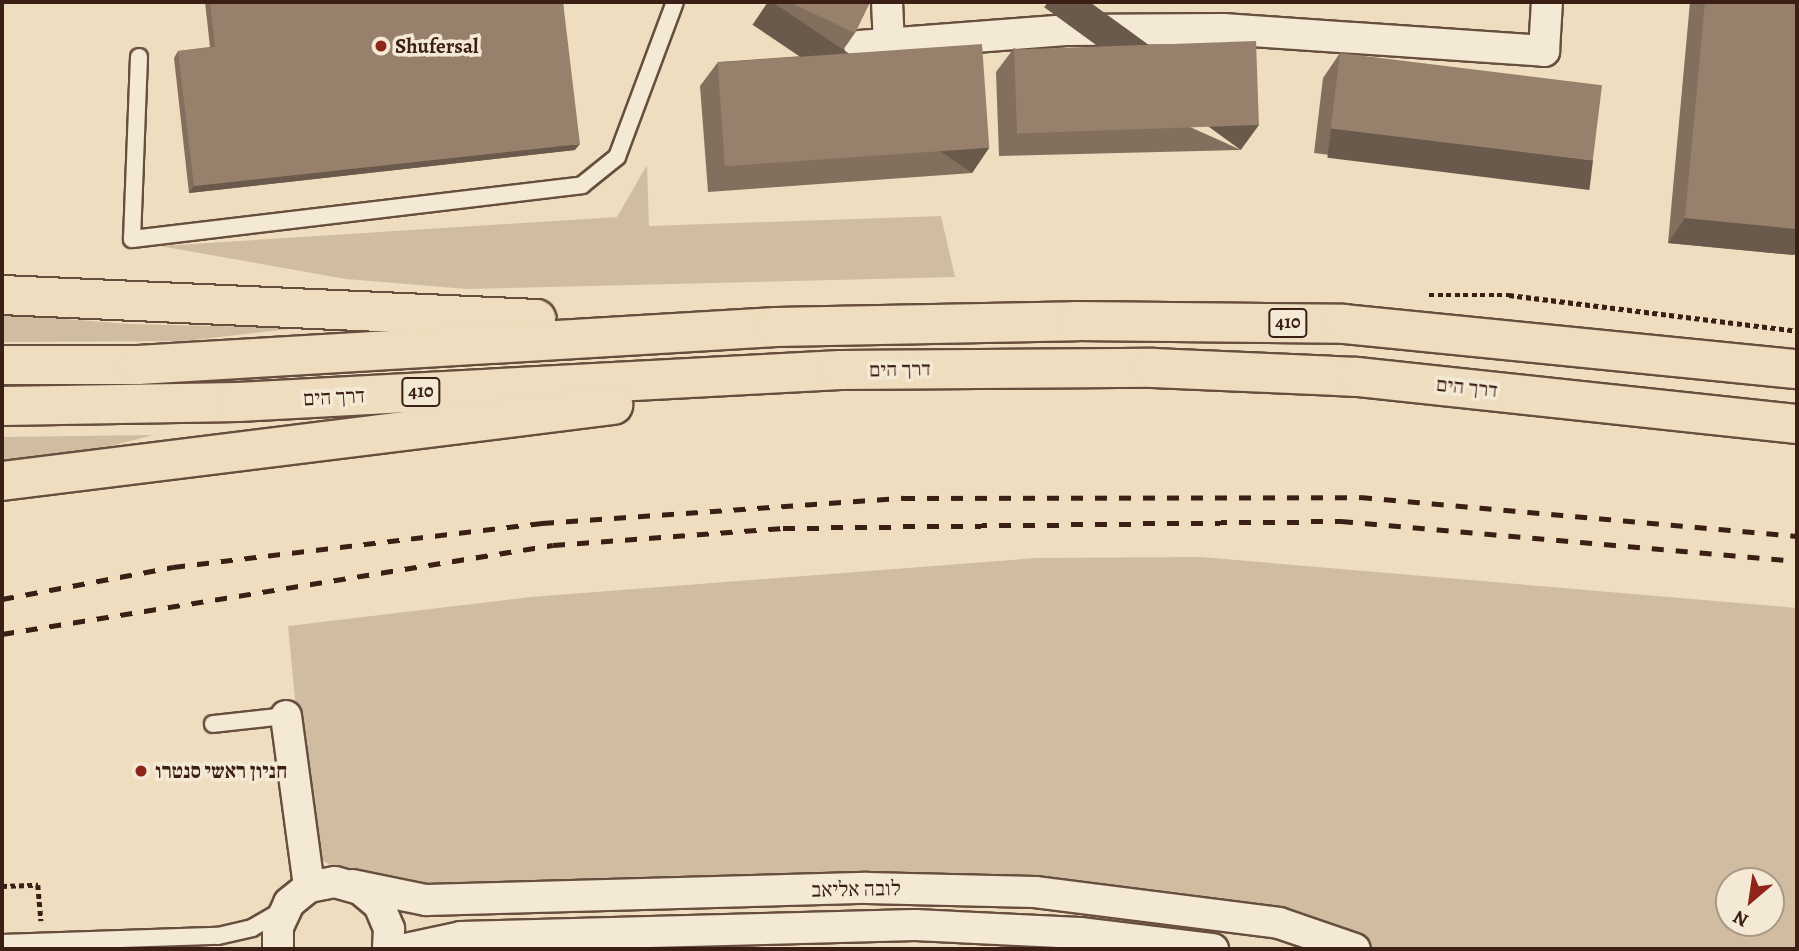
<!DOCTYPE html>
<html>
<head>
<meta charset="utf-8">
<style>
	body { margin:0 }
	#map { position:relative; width:1799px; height:951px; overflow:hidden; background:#eeddbe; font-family:Alegreya,"Frank Ruhl Libre",serif }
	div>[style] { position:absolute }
	.green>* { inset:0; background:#d0bda1 }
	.path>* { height:4.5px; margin-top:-2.25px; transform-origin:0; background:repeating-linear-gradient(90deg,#3b1e14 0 5px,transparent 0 8.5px) }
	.roads { filter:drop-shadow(2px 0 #684e3e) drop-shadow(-2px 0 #684e3e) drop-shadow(0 2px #684e3e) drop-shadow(0 -2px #684e3e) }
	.service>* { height:16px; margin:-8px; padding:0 8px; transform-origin:8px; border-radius:8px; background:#f4e9d5 }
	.minor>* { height:30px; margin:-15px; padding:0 15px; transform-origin:15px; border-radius:15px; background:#f4e9d5 }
	.primary>* { height:38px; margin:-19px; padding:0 19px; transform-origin:19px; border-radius:19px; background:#eeddbe }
	.rail>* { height:5px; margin-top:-2.5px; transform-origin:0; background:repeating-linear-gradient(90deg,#3b1e14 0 12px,transparent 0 24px) }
	.wall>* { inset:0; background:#836f5d }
	.shaded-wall>* { inset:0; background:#6a5a4c; transform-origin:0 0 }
	.building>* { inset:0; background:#98816c; transform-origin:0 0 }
	.dots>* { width:19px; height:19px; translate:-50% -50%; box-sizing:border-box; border:4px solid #f4e9d5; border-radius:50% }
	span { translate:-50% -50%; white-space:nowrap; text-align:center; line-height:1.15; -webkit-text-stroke:7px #f4e9d5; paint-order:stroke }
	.shield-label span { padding:2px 5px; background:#f4e9d5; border:2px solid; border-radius:5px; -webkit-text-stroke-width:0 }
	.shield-label { font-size:19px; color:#3b1e14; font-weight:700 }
	.poi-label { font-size:21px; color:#3b1e14; font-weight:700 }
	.left { translate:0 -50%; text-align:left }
	.street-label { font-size:21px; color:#3b1e14 }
	.frame { position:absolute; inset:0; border:4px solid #3b1e14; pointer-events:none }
	.north { position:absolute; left:1715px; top:867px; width:70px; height:70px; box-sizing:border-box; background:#f4e9d5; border:2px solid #aa9888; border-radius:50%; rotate:209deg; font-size:19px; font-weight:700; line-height:28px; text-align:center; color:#3b1e14 }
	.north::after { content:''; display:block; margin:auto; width:24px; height:32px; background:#8f2418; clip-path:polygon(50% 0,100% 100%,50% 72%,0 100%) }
</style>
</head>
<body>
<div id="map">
	<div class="green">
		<div style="clip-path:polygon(647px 165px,649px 226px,941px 216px,955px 277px,467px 289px,346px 279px,160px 246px,617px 217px)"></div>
		<div style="clip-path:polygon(2px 314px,129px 324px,297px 328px,184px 341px,2px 342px)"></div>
		<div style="clip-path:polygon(154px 435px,99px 449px,2px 462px,2px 437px)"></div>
		<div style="clip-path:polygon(evenodd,1201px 557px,1797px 608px,1797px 949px,1373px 949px,1260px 905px,1071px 885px,419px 889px,360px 877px,310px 856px,288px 626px,531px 597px,1036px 558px,1201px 557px,1729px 881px,1771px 881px,1771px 923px,1729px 923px,1729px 881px)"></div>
	</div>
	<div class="path">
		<div style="left:1429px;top:295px;width:80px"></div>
		<div style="left:1509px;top:295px;width:290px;rotate:7.1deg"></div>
		<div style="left:2px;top:886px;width:36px;rotate:-2deg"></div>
		<div style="left:38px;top:885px;width:36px;rotate:85deg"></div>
	</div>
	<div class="roads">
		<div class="service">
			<div style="left:139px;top:57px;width:182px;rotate:92.2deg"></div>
			<div style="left:132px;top:239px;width:453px;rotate:-6.8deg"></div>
			<div style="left:582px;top:185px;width:45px;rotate:-38.7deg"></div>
			<div style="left:617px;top:157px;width:165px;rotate:-69.5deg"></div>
			<div style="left:213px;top:724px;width:73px;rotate:-6.3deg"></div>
			<div style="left:2px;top:943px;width:216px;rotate:-1.9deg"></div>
			<div style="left:218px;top:936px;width:35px;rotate:-13deg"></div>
			<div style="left:252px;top:928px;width:32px;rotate:-30deg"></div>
		</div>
		<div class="minor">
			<div style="left:887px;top:2px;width:42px;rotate:87.3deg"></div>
			<div style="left:859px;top:46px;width:207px;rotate:-4.4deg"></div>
			<div style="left:1065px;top:30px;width:158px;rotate:-0.4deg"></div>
			<div style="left:1223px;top:29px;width:322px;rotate:3.9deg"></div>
			<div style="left:1544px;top:51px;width:49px;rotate:-86.5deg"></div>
			<div style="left:286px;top:716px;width:173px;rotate:82.3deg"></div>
			<div style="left:352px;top:885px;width:76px;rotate:11.5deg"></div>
			<div style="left:426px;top:900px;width:441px;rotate:-1.6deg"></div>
			<div style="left:867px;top:888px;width:168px;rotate:1.4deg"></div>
			<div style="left:1035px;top:892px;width:246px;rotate:7.2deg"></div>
			<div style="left:1279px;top:923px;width:80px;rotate:18.9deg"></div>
			<div style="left:278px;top:949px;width:22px;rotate:-90deg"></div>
			<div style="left:278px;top:927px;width:26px;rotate:-65deg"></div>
			<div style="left:289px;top:903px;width:26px;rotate:-39deg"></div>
			<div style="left:309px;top:887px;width:26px;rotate:-11deg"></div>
			<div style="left:335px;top:882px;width:26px;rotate:16deg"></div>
			<div style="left:360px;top:889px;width:25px;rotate:40deg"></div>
			<div style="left:379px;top:905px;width:26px;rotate:67deg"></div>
			<div style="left:389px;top:929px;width:20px;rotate:93deg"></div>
			<div style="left:406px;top:949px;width:56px;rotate:-12.3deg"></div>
			<div style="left:461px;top:937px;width:454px;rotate:-1.5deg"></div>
			<div style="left:915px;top:925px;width:165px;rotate:2.8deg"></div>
			<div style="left:1080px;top:933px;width:134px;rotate:6.9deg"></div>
		</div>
		<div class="primary">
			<div style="left:2px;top:295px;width:535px;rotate:2.57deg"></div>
			<div style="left:2px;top:365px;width:136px"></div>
			<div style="left:138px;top:365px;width:639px;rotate:-3.41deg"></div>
			<div style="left:776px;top:327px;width:300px;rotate:-1.1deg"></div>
			<div style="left:1076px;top:321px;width:268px;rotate:0.6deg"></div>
			<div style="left:1344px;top:324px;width:455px;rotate:5.7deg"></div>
			<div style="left:2px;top:406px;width:236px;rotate:-1deg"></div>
			<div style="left:238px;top:402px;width:603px;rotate:-3.04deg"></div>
			<div style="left:840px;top:370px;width:313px;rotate:-0.4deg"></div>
			<div style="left:1153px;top:368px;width:204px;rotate:2.5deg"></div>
			<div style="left:1357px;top:377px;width:443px;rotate:6.1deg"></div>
			<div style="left:2px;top:481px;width:616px;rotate:-7.09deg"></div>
		</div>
	</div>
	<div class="rail">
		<div style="left:2px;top:599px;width:174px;rotate:-10.6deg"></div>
		<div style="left:173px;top:567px;width:372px;rotate:-6.8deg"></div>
		<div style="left:542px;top:523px;width:362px;rotate:-4deg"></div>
		<div style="left:903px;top:498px;width:457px;rotate:-0.1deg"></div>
		<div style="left:1360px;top:497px;width:439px;rotate:5.1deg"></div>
		<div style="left:2px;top:634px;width:558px;rotate:-9.18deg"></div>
		<div style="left:553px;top:545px;width:231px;rotate:-4.2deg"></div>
		<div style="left:783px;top:528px;width:558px;rotate:-0.72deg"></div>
		<div style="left:1341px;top:521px;width:458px;rotate:5deg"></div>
	</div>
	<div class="wall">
		<div style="clip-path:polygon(205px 2px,563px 2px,575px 150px,189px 193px,174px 58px,178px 51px,210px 47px)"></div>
		<div style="clip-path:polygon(770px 2px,870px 2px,855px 33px,841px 53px,989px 148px,972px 173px,708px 192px,700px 86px,718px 62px,831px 54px,761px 21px)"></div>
		<div style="clip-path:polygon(1690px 2px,1797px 2px,1797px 251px,1794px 255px,1668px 243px)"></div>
		<div style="clip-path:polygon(1014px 48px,1241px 150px,999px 156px,996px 72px)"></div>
		<div style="clip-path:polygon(1340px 53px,1575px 186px,1314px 153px,1323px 78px)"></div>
	</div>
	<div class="shaded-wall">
		<div style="left:1259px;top:125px;width:31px;height:243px;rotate:126deg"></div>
		<div style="left:1331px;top:128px;width:264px;height:30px;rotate:7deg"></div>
		<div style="clip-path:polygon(580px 144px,575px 150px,189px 193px,194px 186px)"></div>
		<div style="left:989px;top:148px;width:30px;height:265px;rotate:124deg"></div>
		<div style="clip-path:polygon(1685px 218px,1797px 229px,1797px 251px,1794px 255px,1668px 243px)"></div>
	</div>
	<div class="building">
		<div style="clip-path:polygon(210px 2px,563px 2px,580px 144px,194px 186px,178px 51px,215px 47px)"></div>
		<div style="clip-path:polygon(789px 2px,870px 2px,855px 33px)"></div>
		<div style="clip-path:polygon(1705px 2px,1797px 2px,1797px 229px,1685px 218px)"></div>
		<div style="left:1256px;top:41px;width:84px;height:242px;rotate:88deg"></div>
		<div style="left:982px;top:44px;width:104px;height:265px;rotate:86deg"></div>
		<div style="left:1340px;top:53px;width:264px;height:76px;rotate:7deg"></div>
	</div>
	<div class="dots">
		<div style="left:381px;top:46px;background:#8f2418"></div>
		<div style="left:141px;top:771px;background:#8f2418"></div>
	</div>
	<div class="shield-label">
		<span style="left:1288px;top:323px">410</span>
		<span style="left:421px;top:392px">410</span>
	</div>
	<div class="poi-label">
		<span class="left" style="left:395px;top:46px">Shufersal</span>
		<span class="left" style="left:155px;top:771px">חניון ראשי סנטרו</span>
	</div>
	<div class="street-label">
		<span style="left:900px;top:369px;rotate:-1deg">דרך הים</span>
		<span style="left:1467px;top:387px;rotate:6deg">דרך הים</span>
		<span style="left:334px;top:397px;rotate:-3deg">דרך הים</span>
		<span style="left:856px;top:889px;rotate:-1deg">לובה אליאב</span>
	</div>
	<div class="frame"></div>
	<div class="north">N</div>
</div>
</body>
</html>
